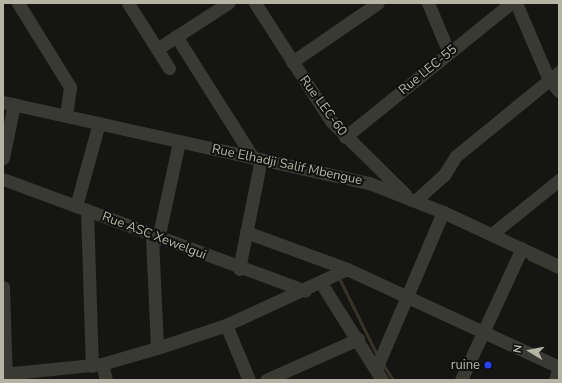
<!DOCTYPE html>
<html>
<head>
<meta charset="utf-8">
<style>
	body { margin:0 }
	#map { position:relative; width:562px; height:383px; overflow:hidden; background:#151513; font-family:"Nunito Sans",sans-serif }
	div>[style] { position:absolute }
	.stream>* { height:3px; margin:-1.5px; padding:0 1.5px; transform-origin:1.5px; border-radius:1.5px; background:#393429 }
	.street>* { height:13px; margin:-6.5px; padding:0 6.5px; transform-origin:6.5px; border-radius:6.5px; background:#3a3a34 }
	.dots>* { width:11px; height:11px; translate:-50% -50%; box-sizing:border-box; border:2px solid #10100e; border-radius:50% }
	span { translate:-50% -50%; white-space:nowrap; text-align:center; line-height:1.15; -webkit-text-stroke:4px #10100e; paint-order:stroke }
	.street-label { font-size:13px; color:#b6b4a4 }
	.poi-label { font-size:13px; color:#b6b4a4 }
	.right { translate:-100% -50%; text-align:right }
	.frame { position:absolute; inset:0; border:4px solid #b6b4a4; pointer-events:none }
	.north { position:absolute; left:510px; top:331px; width:40px; height:40px; -webkit-text-stroke:3px #10100e; paint-order:stroke; rotate:280deg; font-size:11px; font-weight:700; line-height:16px; text-align:center; color:#b6b4a4 }
	.north::after { content:''; display:block; margin:auto; width:14px; height:18px; background:#b6b4a4; clip-path:polygon(50% 0,100% 100%,50% 72%,0 100%) }
</style>
</head>
<body>
<div id="map">
	<div class="stream">
		<div style="left:529px;top:259px;width:33px;rotate:25deg"></div>
		<div style="left:339px;top:278px;width:86px;rotate:63.7deg"></div>
		<div style="left:382px;top:363px;width:20px;rotate:57deg"></div>
	</div>
	<div class="street">
		<div style="left:18px;top:3px;width:99px;rotate:58.2deg"></div>
		<div style="left:70px;top:87px;width:28px;rotate:98deg"></div>
		<div style="left:128px;top:3px;width:77px;rotate:57.8deg"></div>
		<div style="left:255px;top:3px;width:140px;rotate:57.2deg"></div>
		<div style="left:331px;top:121px;width:104px;rotate:44.6deg"></div>
		<div style="left:428px;top:3px;width:54px;rotate:67.2deg"></div>
		<div style="left:516px;top:3px;width:84px;rotate:66.8deg"></div>
		<div style="left:549px;top:80px;width:15px;rotate:48deg"></div>
		<div style="left:176px;top:36px;width:144px;rotate:57.7deg"></div>
		<div style="left:157px;top:49px;width:85px;rotate:-32.9deg"></div>
		<div style="left:292px;top:62px;width:104px;rotate:-34.5deg"></div>
		<div style="left:3px;top:102px;width:375px;rotate:12.5deg"></div>
		<div style="left:369px;top:183px;width:79px;rotate:21.4deg"></div>
		<div style="left:443px;top:212px;width:128px;rotate:25deg"></div>
		<div style="left:345px;top:137px;width:213px;rotate:-38.9deg"></div>
		<div style="left:3px;top:158px;width:55px;rotate:-78.5deg"></div>
		<div style="left:3px;top:179px;width:322px;rotate:20.3deg"></div>
		<div style="left:416px;top:200px;width:38px;rotate:-42deg"></div>
		<div style="left:444px;top:175px;width:22px;rotate:-58deg"></div>
		<div style="left:456px;top:156px;width:133px;rotate:-39.2deg"></div>
		<div style="left:76px;top:206px;width:86px;rotate:-74.5deg"></div>
		<div style="left:87px;top:210px;width:156px;rotate:88.2deg"></div>
		<div style="left:246px;top:232px;width:108px;rotate:20.1deg"></div>
		<div style="left:347px;top:269px;width:234px;rotate:24.8deg"></div>
		<div style="left:492px;top:234px;width:86px;rotate:-38.9deg"></div>
		<div style="left:152px;top:237px;width:111px;rotate:87.4deg"></div>
		<div style="left:158px;top:239px;width:99px;rotate:-77.8deg"></div>
		<div style="left:239px;top:269px;width:112px;rotate:-78.7deg"></div>
		<div style="left:321px;top:283px;width:115px;rotate:57.8deg"></div>
		<div style="left:3px;top:287px;width:93px;rotate:88.2deg"></div>
		<div style="left:226px;top:325px;width:60px;rotate:67.3deg"></div>
		<div style="left:102px;top:364px;width:16px;rotate:76deg"></div>
		<div style="left:376px;top:369px;width:171px;rotate:-66.9deg"></div>
		<div style="left:3px;top:374px;width:100px;rotate:-5.8deg"></div>
		<div style="left:102px;top:364px;width:57px;rotate:-16.2deg"></div>
		<div style="left:157px;top:348px;width:73px;rotate:-18.4deg"></div>
		<div style="left:226px;top:325px;width:133px;rotate:-24.8deg"></div>
		<div style="left:266px;top:380px;width:101px;rotate:-24deg"></div>
		<div style="left:461px;top:380px;width:145px;rotate:-65.2deg"></div>
		<div style="left:555px;top:380px;width:14px;rotate:-73deg"></div>
	</div>
	<div class="dots">
		<div style="left:488px;top:365px;background:#2743f9"></div>
	</div>
	<div class="street-label">
		<span style="left:428px;top:70px;rotate:-39deg">Rue LEC-55</span>
		<span style="left:323px;top:106px;rotate:54deg">Rue LEC-60</span>
		<span style="left:287px;top:165px;rotate:12deg">Rue Elhadji Salif Mbengue</span>
		<span style="left:154px;top:236px;rotate:21deg">Rue ASC Xewelgui</span>
	</div>
	<div class="poi-label">
		<span class="right" style="left:480px;top:365px">ruine</span>
	</div>
	<div class="frame"></div>
	<div class="north">N</div>
</div>
</body>
</html>
